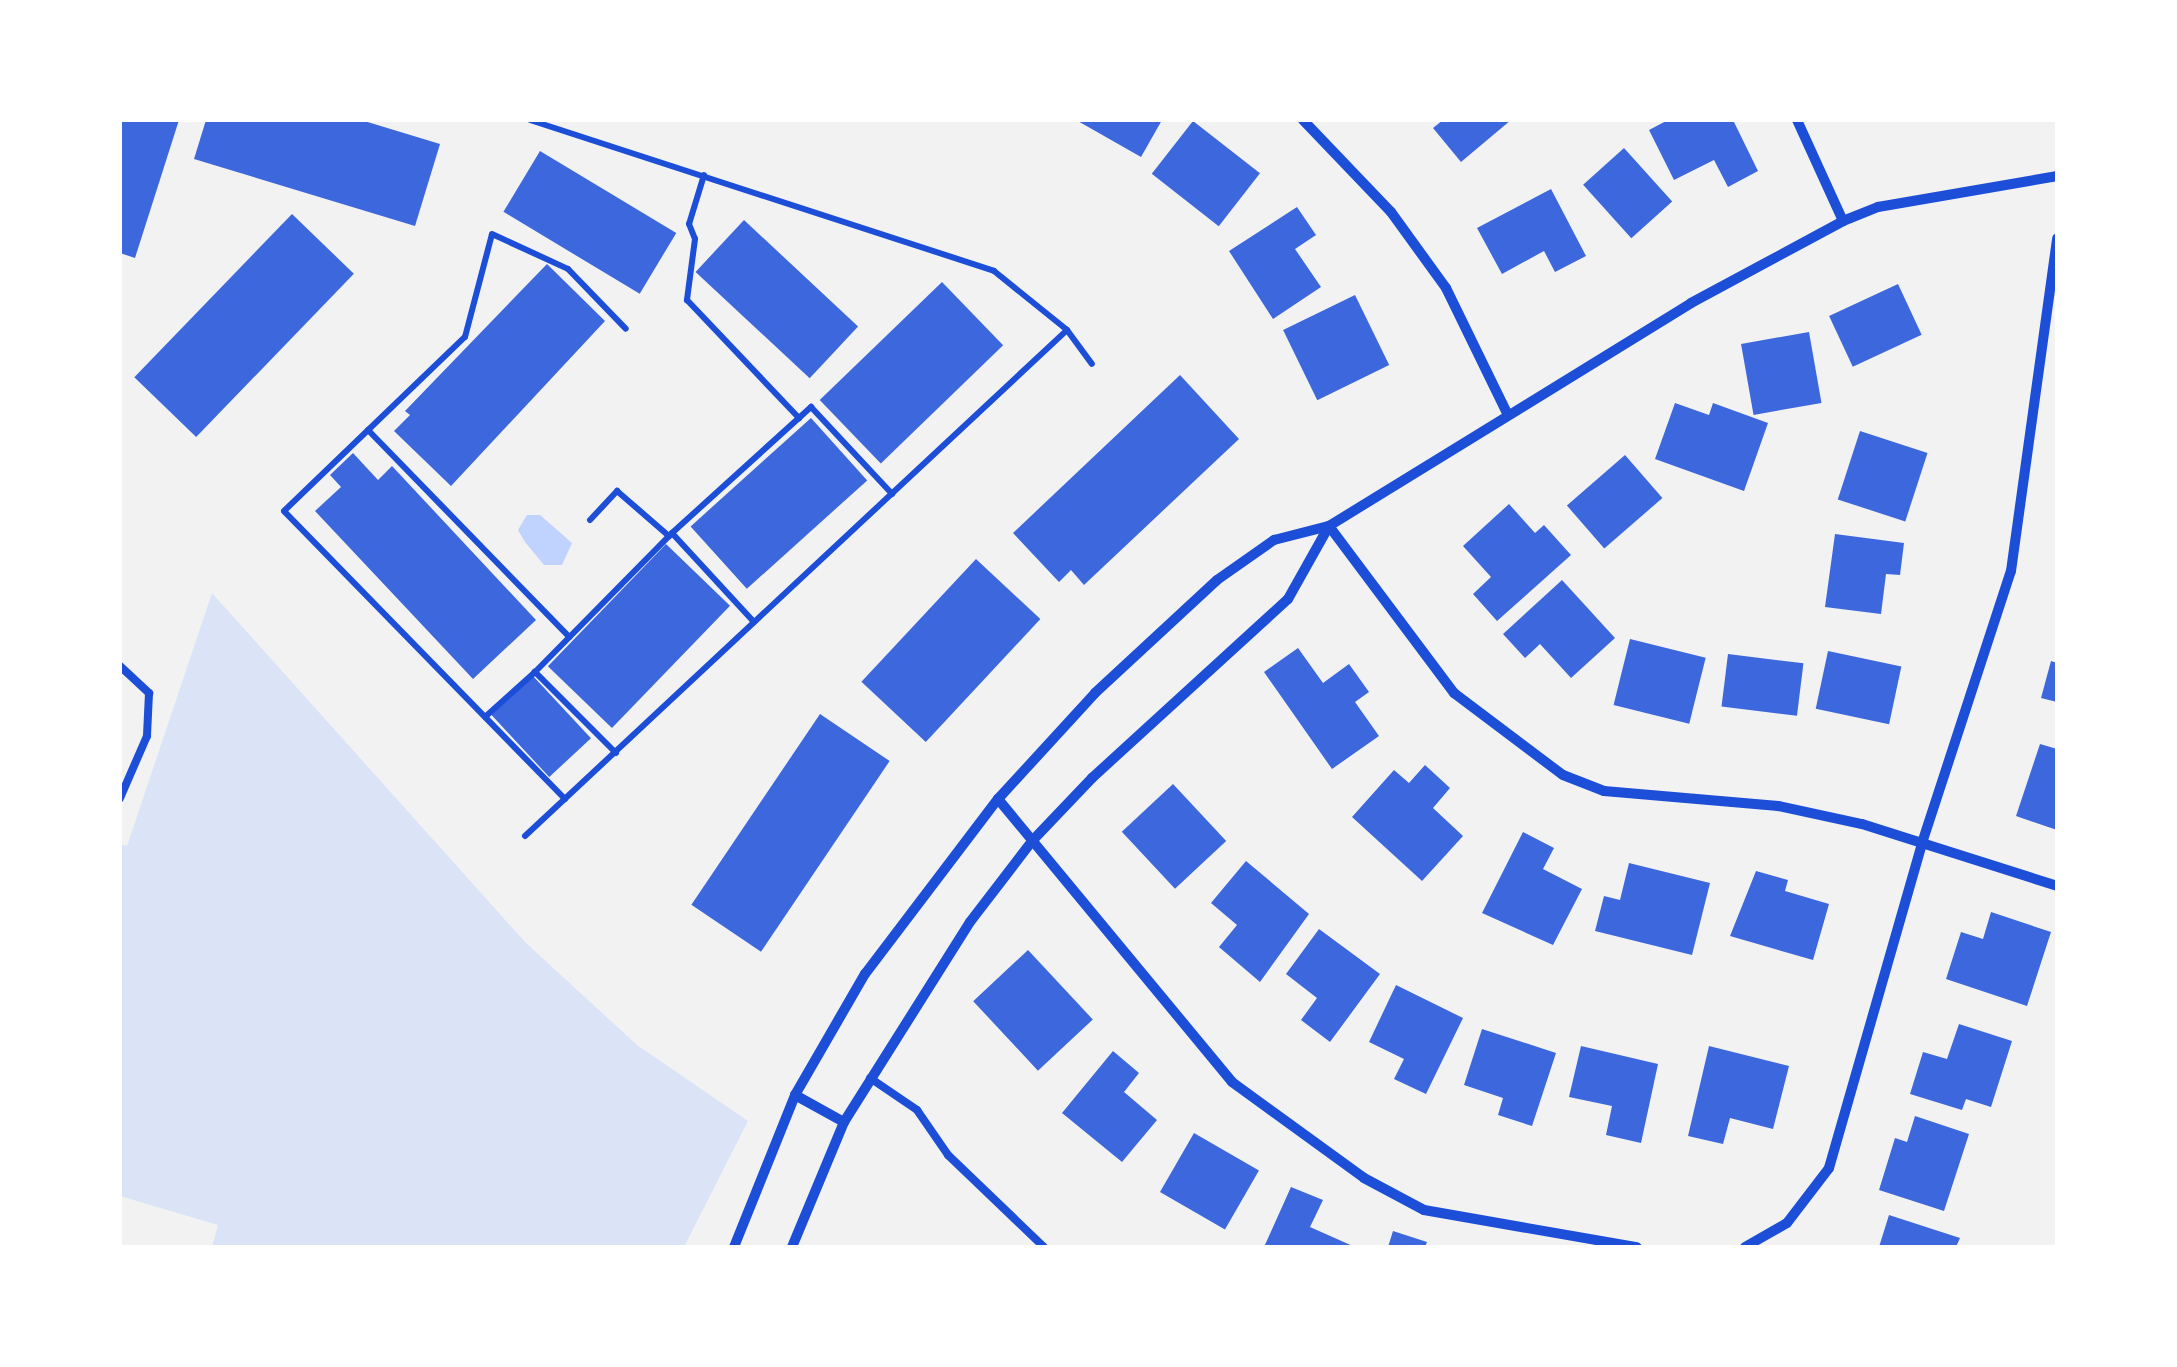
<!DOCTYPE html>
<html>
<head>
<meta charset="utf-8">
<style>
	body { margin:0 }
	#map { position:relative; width:2177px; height:1367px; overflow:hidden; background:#f2f2f2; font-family:"Noto Sans",sans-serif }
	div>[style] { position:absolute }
	.green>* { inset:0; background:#dbe4f7 }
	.water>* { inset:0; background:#bfd3fe }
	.building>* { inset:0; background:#3d67dc; transform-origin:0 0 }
	.path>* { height:6px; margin:-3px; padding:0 3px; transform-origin:3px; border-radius:3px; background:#1d4ed8 }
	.service>* { height:8px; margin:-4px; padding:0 4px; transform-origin:4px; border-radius:4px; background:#1d4ed8 }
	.minor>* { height:10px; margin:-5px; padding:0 5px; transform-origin:5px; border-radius:5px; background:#1d4ed8 }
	span { translate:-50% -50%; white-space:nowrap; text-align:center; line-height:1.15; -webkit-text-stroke:8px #fff; paint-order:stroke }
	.frame { position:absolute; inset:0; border:122px solid #fff; pointer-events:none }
</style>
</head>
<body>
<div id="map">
	<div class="green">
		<div style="clip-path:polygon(212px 593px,526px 943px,637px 1045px,748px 1121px,684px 1247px,212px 1247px,218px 1225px,120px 1196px,120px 844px,127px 846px)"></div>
	</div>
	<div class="water">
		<div style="clip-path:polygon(527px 515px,540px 515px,572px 543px,562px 565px,544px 565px,525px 542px,518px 530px)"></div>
	</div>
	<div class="building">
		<div style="clip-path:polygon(120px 120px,179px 120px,135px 258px,120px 253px)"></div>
		<div style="clip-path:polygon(206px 120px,361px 120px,440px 144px,415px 226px,194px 159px)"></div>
		<div style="clip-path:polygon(1076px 120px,1162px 120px,1141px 157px)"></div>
		<div style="clip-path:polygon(1443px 120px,1511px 120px,1461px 162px,1433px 128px)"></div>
		<div style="clip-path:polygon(1668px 120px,1733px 120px,1758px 171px,1728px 187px,1714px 160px,1674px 180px,1649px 130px)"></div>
		<div style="left:1193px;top:121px;width:85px;height:67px;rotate:38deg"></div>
		<div style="left:1624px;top:148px;width:72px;height:55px;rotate:48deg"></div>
		<div style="left:540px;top:151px;width:159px;height:71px;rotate:31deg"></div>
		<div style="clip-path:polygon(1551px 189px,1586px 256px,1555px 272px,1544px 251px,1502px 274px,1477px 228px)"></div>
		<div style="clip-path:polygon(1297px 207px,1316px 235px,1295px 249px,1321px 287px,1273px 319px,1229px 251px)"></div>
		<div style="left:292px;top:214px;width:86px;height:227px;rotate:44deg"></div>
		<div style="left:744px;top:220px;width:156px;height:71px;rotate:43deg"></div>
		<div style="clip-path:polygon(547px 264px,605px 321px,451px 486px,394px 431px,410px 415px,405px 411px)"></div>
		<div style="left:942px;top:282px;width:88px;height:170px;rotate:46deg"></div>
		<div style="left:1898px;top:284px;width:56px;height:76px;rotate:65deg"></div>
		<div style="left:1355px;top:295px;width:78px;height:80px;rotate:64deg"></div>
		<div style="left:1809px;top:332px;width:72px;height:69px;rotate:80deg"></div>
		<div style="clip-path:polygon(1180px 375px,1239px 439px,1084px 585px,1071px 570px,1059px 582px,1013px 533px)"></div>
		<div style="clip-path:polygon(1675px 403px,1709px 415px,1713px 403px,1768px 423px,1744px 491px,1655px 459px)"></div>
		<div style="left:811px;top:418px;width:84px;height:162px;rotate:48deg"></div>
		<div style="left:1860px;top:431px;width:71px;height:72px;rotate:18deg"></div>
		<div style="clip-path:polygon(353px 453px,378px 480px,392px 466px,536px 620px,473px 679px,315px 511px,341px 487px,330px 475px)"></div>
		<div style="left:1625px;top:455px;width:57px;height:77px;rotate:49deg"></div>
		<div style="clip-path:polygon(1509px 504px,1535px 533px,1544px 525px,1571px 555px,1497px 621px,1473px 594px,1491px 577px,1463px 546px)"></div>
		<div style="clip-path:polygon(1835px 534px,1904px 543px,1900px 575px,1886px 574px,1881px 614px,1825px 607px)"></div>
		<div style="left:666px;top:544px;width:89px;height:170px;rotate:44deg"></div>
		<div style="left:976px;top:559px;width:88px;height:168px;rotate:43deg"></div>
		<div style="clip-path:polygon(1562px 580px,1615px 638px,1571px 678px,1540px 644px,1525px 658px,1503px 634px)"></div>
		<div style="left:1630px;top:639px;width:78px;height:68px;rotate:14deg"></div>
		<div style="clip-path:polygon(1298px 648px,1323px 683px,1349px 664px,1369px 692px,1355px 702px,1379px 736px,1332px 769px,1264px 672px)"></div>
		<div style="left:1828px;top:651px;width:75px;height:59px;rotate:12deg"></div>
		<div style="left:1728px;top:654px;width:76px;height:53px;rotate:7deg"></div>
		<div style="clip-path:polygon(2051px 661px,2057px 663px,2057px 702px,2041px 698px)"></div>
		<div style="left:533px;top:676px;width:85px;height:57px;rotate:47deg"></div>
		<div style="left:820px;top:714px;width:84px;height:230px;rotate:34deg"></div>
		<div style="clip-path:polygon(2040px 744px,2057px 749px,2057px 830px,2016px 816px)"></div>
		<div style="clip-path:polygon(1425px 765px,1450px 788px,1433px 808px,1463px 836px,1422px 881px,1352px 817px,1394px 770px,1409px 783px)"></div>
		<div style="left:1173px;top:784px;width:78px;height:70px;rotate:47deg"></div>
		<div style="clip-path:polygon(1523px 832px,1554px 848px,1543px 869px,1582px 889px,1553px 945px,1482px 913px)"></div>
		<div style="clip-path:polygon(1246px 861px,1309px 914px,1260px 982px,1219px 947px,1237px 925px,1211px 903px)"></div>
		<div style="clip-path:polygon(1629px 863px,1710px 883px,1692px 955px,1595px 931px,1604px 896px,1620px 900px)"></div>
		<div style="clip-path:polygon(1756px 871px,1788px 880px,1785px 891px,1829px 904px,1813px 960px,1730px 936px)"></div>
		<div style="clip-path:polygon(1991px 912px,2051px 932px,2027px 1006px,1946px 979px,1961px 932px,1983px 939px)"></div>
		<div style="clip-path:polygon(1319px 929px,1380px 974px,1330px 1042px,1301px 1020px,1317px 998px,1286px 974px)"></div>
		<div style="left:1028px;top:950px;width:95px;height:75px;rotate:47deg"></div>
		<div style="clip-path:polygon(1396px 985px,1463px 1018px,1426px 1094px,1394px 1079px,1404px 1059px,1369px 1042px)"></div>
		<div style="clip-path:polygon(1959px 1024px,2012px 1041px,1991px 1107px,1966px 1099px,1962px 1110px,1910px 1094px,1923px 1052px,1947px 1059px)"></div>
		<div style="clip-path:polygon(1482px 1029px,1556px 1053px,1532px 1126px,1498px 1115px,1503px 1098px,1464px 1085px)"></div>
		<div style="clip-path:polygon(1581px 1046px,1658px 1064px,1641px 1143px,1606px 1135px,1612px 1106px,1569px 1097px)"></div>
		<div style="clip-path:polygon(1709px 1046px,1789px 1066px,1773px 1129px,1730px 1118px,1723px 1144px,1688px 1136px)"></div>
		<div style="clip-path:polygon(1113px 1051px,1139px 1073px,1124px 1092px,1157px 1120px,1122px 1162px,1062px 1113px)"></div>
		<div style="clip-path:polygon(1915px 1116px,1969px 1134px,1944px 1211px,1879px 1190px,1895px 1138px,1907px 1142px)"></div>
		<div style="left:1194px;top:1133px;width:75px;height:68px;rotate:30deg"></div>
		<div style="clip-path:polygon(1291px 1187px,1323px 1200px,1310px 1227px,1355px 1247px,1264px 1247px)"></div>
		<div style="clip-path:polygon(1889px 1215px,1960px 1238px,1956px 1247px,1879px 1247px)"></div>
		<div style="clip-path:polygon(1393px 1231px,1427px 1242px,1425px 1247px,1388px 1247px)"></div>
	</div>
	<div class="path">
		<div style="left:530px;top:120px;width:488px;rotate:18deg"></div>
		<div style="left:994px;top:271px;width:94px;rotate:38.9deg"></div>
		<div style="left:1067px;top:330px;width:42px;rotate:53.7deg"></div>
		<div style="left:704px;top:175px;width:51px;rotate:107deg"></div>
		<div style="left:689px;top:224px;width:16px;rotate:68deg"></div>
		<div style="left:695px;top:239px;width:62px;rotate:97.5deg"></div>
		<div style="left:687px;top:300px;width:163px;rotate:46.5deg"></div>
		<div style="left:368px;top:430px;width:289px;rotate:45.8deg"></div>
		<div style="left:590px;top:520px;width:40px;rotate:-47deg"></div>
		<div style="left:617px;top:491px;width:69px;rotate:40.9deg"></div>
		<div style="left:754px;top:622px;width:121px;rotate:-132.7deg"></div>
		<div style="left:672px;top:533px;width:188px;rotate:-42.2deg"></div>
		<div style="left:811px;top:407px;width:119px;rotate:47deg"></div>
		<div style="left:485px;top:717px;width:67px;rotate:-42deg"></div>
		<div style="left:616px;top:753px;width:115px;rotate:-135deg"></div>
		<div style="left:535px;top:672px;width:195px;rotate:-45.4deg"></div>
		<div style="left:565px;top:799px;width:402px;rotate:-134.3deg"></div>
		<div style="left:284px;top:511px;width:251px;rotate:-43.9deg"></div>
		<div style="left:465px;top:337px;width:106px;rotate:-75.3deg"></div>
		<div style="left:492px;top:234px;width:84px;rotate:24.7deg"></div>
		<div style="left:568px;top:269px;width:83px;rotate:46deg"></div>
		<div style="left:525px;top:836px;width:741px;rotate:-43.03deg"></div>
	</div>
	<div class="service">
		<div style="left:120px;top:666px;width:40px;rotate:43deg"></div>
		<div style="left:149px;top:693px;width:43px;rotate:92.7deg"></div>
		<div style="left:147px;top:736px;width:68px;rotate:113.5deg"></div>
		<div style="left:870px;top:1078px;width:57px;rotate:34.2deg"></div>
		<div style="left:917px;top:1110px;width:55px;rotate:55.4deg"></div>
		<div style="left:948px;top:1155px;width:133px;rotate:43.8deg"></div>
	</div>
	<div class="minor">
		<div style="left:1303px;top:120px;width:127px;rotate:46.3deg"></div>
		<div style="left:1391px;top:212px;width:94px;rotate:54.1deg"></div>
		<div style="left:1446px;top:288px;width:141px;rotate:64deg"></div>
		<div style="left:1797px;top:120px;width:111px;rotate:65.5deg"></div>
		<div style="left:1329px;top:526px;width:209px;rotate:53.2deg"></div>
		<div style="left:1454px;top:693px;width:136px;rotate:37deg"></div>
		<div style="left:1563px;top:775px;width:44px;rotate:21.3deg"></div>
		<div style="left:1604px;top:791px;width:175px;rotate:4.9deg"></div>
		<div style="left:1778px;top:806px;width:86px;rotate:12.1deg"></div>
		<div style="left:1862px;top:824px;width:205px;rotate:17.6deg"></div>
		<div style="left:998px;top:799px;width:367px;rotate:50.4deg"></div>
		<div style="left:1232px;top:1082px;width:163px;rotate:36deg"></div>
		<div style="left:1364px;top:1178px;width:68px;rotate:28.1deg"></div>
		<div style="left:1424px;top:1210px;width:216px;rotate:9.9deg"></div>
		<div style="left:795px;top:1095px;width:56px;rotate:28.9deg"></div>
		<div style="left:734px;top:1247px;width:164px;rotate:-68.1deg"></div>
		<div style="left:795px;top:1095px;width:140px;rotate:-60deg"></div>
		<div style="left:865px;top:974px;width:220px;rotate:-52.8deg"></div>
		<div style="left:998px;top:799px;width:144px;rotate:-47.5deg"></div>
		<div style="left:1095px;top:693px;width:166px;rotate:-42.8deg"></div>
		<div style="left:1217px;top:580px;width:70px;rotate:-35.1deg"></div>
		<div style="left:1274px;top:540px;width:57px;rotate:-14.3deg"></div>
		<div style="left:1329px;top:526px;width:425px;rotate:-31.6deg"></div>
		<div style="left:1691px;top:303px;width:173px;rotate:-28.3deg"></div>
		<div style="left:1843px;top:221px;width:38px;rotate:-22deg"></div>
		<div style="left:1878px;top:207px;width:182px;rotate:-9.8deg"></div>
		<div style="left:792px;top:1247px;width:135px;rotate:-67.4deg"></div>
		<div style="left:844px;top:1122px;width:236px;rotate:-57.8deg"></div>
		<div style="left:970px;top:922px;width:103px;rotate:-52.5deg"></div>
		<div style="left:1033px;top:840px;width:86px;rotate:-46.4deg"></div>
		<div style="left:1092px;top:778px;width:265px;rotate:-42.4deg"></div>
		<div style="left:1288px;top:599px;width:84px;rotate:-60.7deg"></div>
		<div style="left:1745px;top:1247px;width:48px;rotate:-29.7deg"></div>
		<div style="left:1787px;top:1223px;width:69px;rotate:-52.6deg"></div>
		<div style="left:1829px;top:1168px;width:338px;rotate:-74deg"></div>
		<div style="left:1922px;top:843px;width:286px;rotate:-71.9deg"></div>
		<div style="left:2011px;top:571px;width:336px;rotate:-82.1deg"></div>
	</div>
	<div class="frame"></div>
</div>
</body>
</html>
